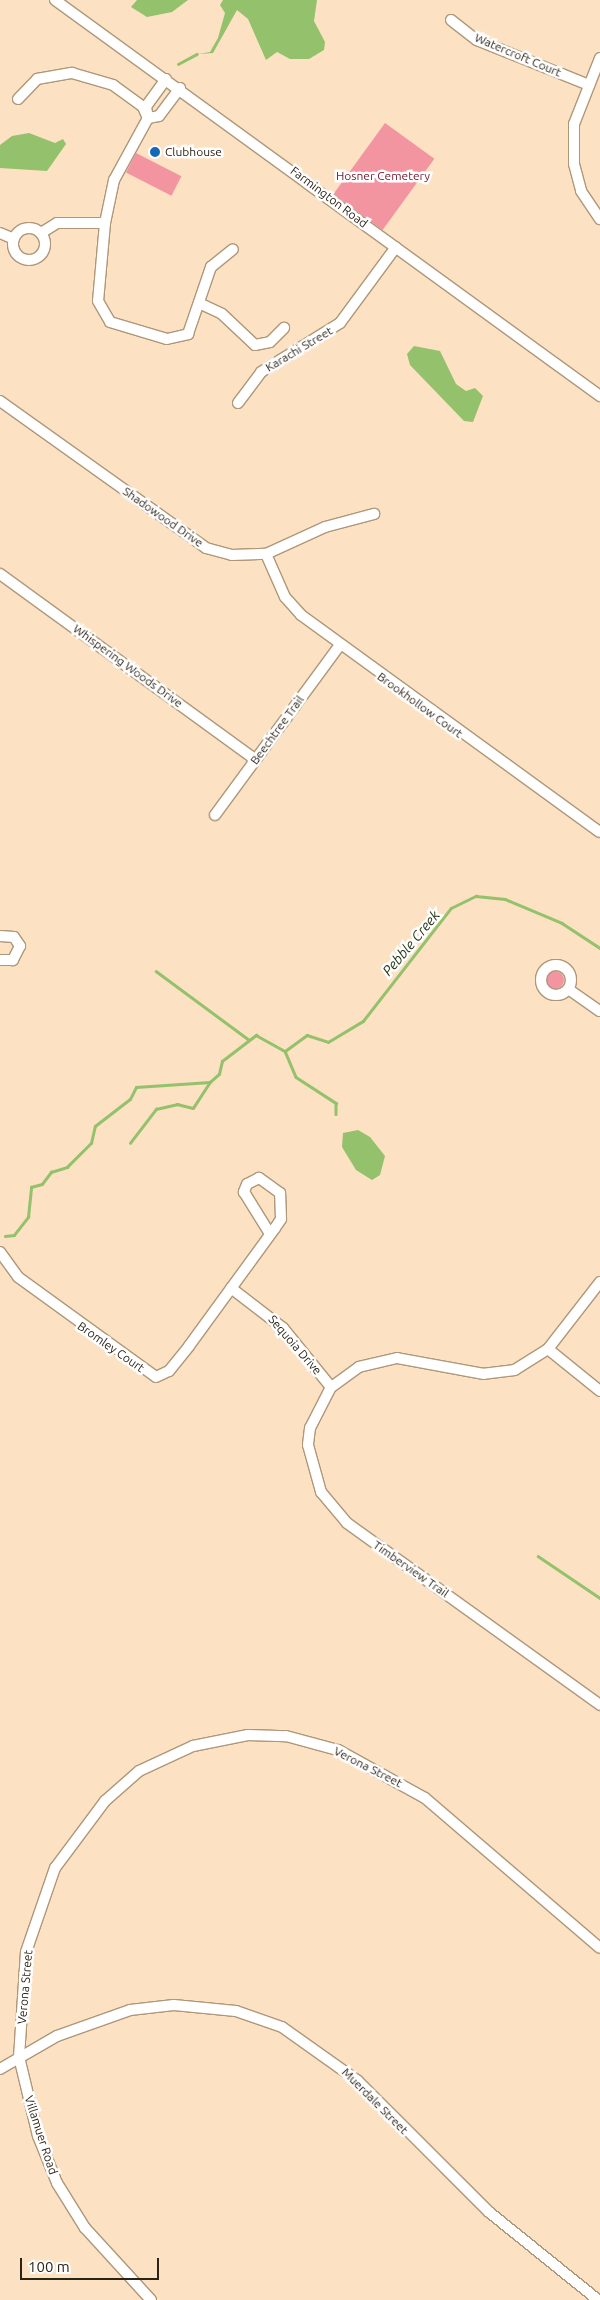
<!DOCTYPE html>
<html>
<head>
<meta charset="utf-8">
<style>
	body { margin:0 }
	#map { position:relative; width:600px; height:2300px; overflow:hidden; background:#fce1c2; font-family:Ubuntu,sans-serif }
	div>[style] { position:absolute }
	.green>* { inset:0; background:#f395a1; transform-origin:0 0 }
	.round { border-radius:50% }
	.water>* { inset:0; background:#93c16c }
	.stream>* { height:2.5px; margin:-1.25px; padding:0 1.25px; transform-origin:1.25px; border-radius:1.25px; background:#93c16c }
	.roads { filter:drop-shadow(1px 0 #af9779) drop-shadow(-1px 0 #af9779) drop-shadow(0 1px #af9779) drop-shadow(0 -1px #af9779) }
	.minor>* { height:10px; margin:-5px; padding:0 5px; transform-origin:5px; border-radius:5px; background:#fff }
	.minor>.ring { margin:-5px; padding:0; box-sizing:content-box; background:none; border:10px solid #fff; border-radius:50% }
	.dots>* { width:14px; height:14px; translate:-50% -50%; box-sizing:border-box; border:2px solid #fff; border-radius:50% }
	span { translate:-50% -50%; white-space:nowrap; text-align:center; line-height:1.15; -webkit-text-stroke:5px #fff; paint-order:stroke }
	.street-label { font-size:12px; color:#2c2317 }
	.poi-label { font-size:12px; color:#2c2317 }
	.left { translate:0 -50%; text-align:left }
	.park-label { font-size:12px; color:#72182e }
	.water-label { font-size:14px; color:#1f310e; font-style:italic }
	.scale { position:absolute; left:20px; top:2258px; width:139px; height:22px; box-sizing:border-box; border:2px solid #2c2317; border-top:0; padding-left:6px; font-size:15px; line-height:18px; white-space:nowrap; color:#2c2317; -webkit-text-stroke:4px #fff; paint-order:stroke }
</style>
</head>
<body>
<div id="map">
	<div class="green">
		<div style="left:385px;top:123px;width:61px;height:88px;rotate:36deg"></div>
		<div style="left:136px;top:153px;width:51px;height:22px;rotate:27deg"></div>
		<div class="round" style="left:546px;top:971px;width:18px;height:18px"></div>
	</div>
	<div class="water">
		<div style="clip-path:polygon(137px 0,188px 0,172px 12px,147px 17px,131px 7px)"></div>
		<div style="clip-path:polygon(223px 0,317px 0,314px 21px,325px 42px,324px 50px,309px 59px,290px 59px,277px 52px,266px 60px,248px 19px,237px 10px,213px 53px,198px 54px,210px 52px,218px 38px,225px 13px,220px 5px)"></div>
		<div style="clip-path:polygon(29px 133px,55px 143px,63px 139px,66px 144px,47px 171px,0 168px,0 145px,12px 136px)"></div>
		<div style="clip-path:polygon(414px 346px,440px 351px,456px 384px,466px 391px,475px 388px,483px 396px,473px 422px,464px 421px,410px 365px,407px 354px)"></div>
		<div style="clip-path:polygon(358px 1130px,370px 1137px,385px 1156px,380px 1175px,372px 1180px,356px 1170px,342px 1147px,343px 1133px)"></div>
	</div>
	<div class="stream">
		<div style="left:178px;top:64px;width:21px;rotate:-28deg"></div>
		<div style="left:156px;top:971px;width:114px;rotate:36.5deg"></div>
		<div style="left:285px;top:1051px;width:27px;rotate:-36deg"></div>
		<div style="left:307px;top:1035px;width:22px;rotate:18deg"></div>
		<div style="left:328px;top:1042px;width:41px;rotate:-31deg"></div>
		<div style="left:363px;top:1021px;width:143px;rotate:-52.1deg"></div>
		<div style="left:451px;top:908px;width:28px;rotate:-26deg"></div>
		<div style="left:476px;top:896px;width:29px;rotate:6deg"></div>
		<div style="left:505px;top:899px;width:62px;rotate:22.8deg"></div>
		<div style="left:562px;top:923px;width:45px;rotate:33.3deg"></div>
		<div style="left:285px;top:1051px;width:28px;rotate:67deg"></div>
		<div style="left:296px;top:1077px;width:48px;rotate:33deg"></div>
		<div style="left:336px;top:1103px;width:11px;rotate:90deg"></div>
		<div style="left:130px;top:1143px;width:43px;rotate:-52.6deg"></div>
		<div style="left:156px;top:1109px;width:22px;rotate:-13deg"></div>
		<div style="left:177px;top:1104px;width:16px;rotate:14deg"></div>
		<div style="left:193px;top:1108px;width:31px;rotate:-57deg"></div>
		<div style="left:5px;top:1236px;width:9px;rotate:-6deg"></div>
		<div style="left:14px;top:1235px;width:23px;rotate:-52deg"></div>
		<div style="left:28px;top:1217px;width:30px;rotate:-84deg"></div>
		<div style="left:31px;top:1187px;width:11px;rotate:-15deg"></div>
		<div style="left:42px;top:1184px;width:15px;rotate:-53deg"></div>
		<div style="left:51px;top:1172px;width:17px;rotate:-17deg"></div>
		<div style="left:67px;top:1167px;width:34px;rotate:-45deg"></div>
		<div style="left:91px;top:1143px;width:17px;rotate:-77deg"></div>
		<div style="left:95px;top:1126px;width:44px;rotate:-37.6deg"></div>
		<div style="left:130px;top:1099px;width:13px;rotate:-63deg"></div>
		<div style="left:136px;top:1087px;width:74px;rotate:-3.9deg"></div>
		<div style="left:210px;top:1082px;width:12px;rotate:-42deg"></div>
		<div style="left:219px;top:1074px;width:13px;rotate:-77deg"></div>
		<div style="left:222px;top:1061px;width:43px;rotate:-37.4deg"></div>
		<div style="left:256px;top:1035px;width:33px;rotate:29deg"></div>
		<div style="left:538px;top:1556px;width:75px;rotate:34.1deg"></div>
	</div>
	<div class="roads">
		<div class="minor">
			<div style="left:55px;top:0;width:674px;rotate:36deg"></div>
			<div style="left:451px;top:20px;width:33px;rotate:38deg"></div>
			<div style="left:477px;top:40px;width:121px;rotate:21.9deg"></div>
			<div style="left:600px;top:58px;width:71px;rotate:111.5deg"></div>
			<div style="left:574px;top:124px;width:40px;rotate:90deg"></div>
			<div style="left:574px;top:164px;width:28px;rotate:75deg"></div>
			<div style="left:581px;top:191px;width:34px;rotate:56deg"></div>
			<div style="left:166px;top:79px;width:34px;rotate:126deg"></div>
			<div style="left:146px;top:107px;width:11px;rotate:80deg"></div>
			<div style="left:148px;top:118px;width:11px;rotate:-10deg"></div>
			<div style="left:159px;top:116px;width:35px;rotate:-53deg"></div>
			<div style="left:18px;top:99px;width:28px;rotate:-46deg"></div>
			<div style="left:37px;top:79px;width:36px;rotate:-10deg"></div>
			<div style="left:72px;top:73px;width:43px;rotate:16.3deg"></div>
			<div style="left:113px;top:85px;width:37px;rotate:36deg"></div>
			<div style="left:143px;top:107px;width:12px;rotate:66deg"></div>
			<div style="left:148px;top:118px;width:71px;rotate:118.7deg"></div>
			<div style="left:114px;top:180px;width:44px;rotate:101.8deg"></div>
			<div style="left:105px;top:223px;width:78px;rotate:95.1deg"></div>
			<div style="left:98px;top:301px;width:24px;rotate:60deg"></div>
			<div style="left:110px;top:322px;width:59px;rotate:16.6deg"></div>
			<div style="left:167px;top:339px;width:22px;rotate:-13deg"></div>
			<div style="left:188px;top:334px;width:71px;rotate:-71.1deg"></div>
			<div style="left:211px;top:267px;width:28px;rotate:-39deg"></div>
			<div class="ring" style="left:13px;top:228px;width:22px;height:22px"></div>
			<div style="left:0;top:233px;width:15px;rotate:23deg"></div>
			<div style="left:41px;top:233px;width:19px;rotate:-32deg"></div>
			<div style="left:57px;top:223px;width:48px"></div>
			<div style="left:201px;top:304px;width:23px;rotate:25deg"></div>
			<div style="left:222px;top:314px;width:45px;rotate:43.2deg"></div>
			<div style="left:255px;top:345px;width:15px;rotate:-11deg"></div>
			<div style="left:270px;top:342px;width:20px;rotate:-45deg"></div>
			<div style="left:0;top:401px;width:253px;rotate:35.5deg"></div>
			<div style="left:206px;top:548px;width:27px;rotate:15deg"></div>
			<div style="left:232px;top:555px;width:34px;rotate:-2deg"></div>
			<div style="left:266px;top:554px;width:65px;rotate:-24.6deg"></div>
			<div style="left:325px;top:527px;width:51px;rotate:-14.9deg"></div>
			<div style="left:238px;top:403px;width:39px;rotate:-53deg"></div>
			<div style="left:261px;top:372px;width:93px;rotate:-31.8deg"></div>
			<div style="left:340px;top:323px;width:94px;rotate:-53.6deg"></div>
			<div style="left:266px;top:554px;width:47px;rotate:66.2deg"></div>
			<div style="left:285px;top:597px;width:24px;rotate:48deg"></div>
			<div style="left:301px;top:615px;width:369px;rotate:36deg"></div>
			<div style="left:0;top:574px;width:315px;rotate:36deg"></div>
			<div style="left:215px;top:815px;width:210px;rotate:-53.7deg"></div>
			<div style="left:0;top:936px;width:14px;rotate:4deg"></div>
			<div style="left:14px;top:937px;width:11px;rotate:56deg"></div>
			<div style="left:20px;top:946px;width:16px;rotate:117deg"></div>
			<div style="left:13px;top:960px;width:13px;rotate:180deg"></div>
			<div class="ring" style="left:541px;top:965px;width:20px;height:20px"></div>
			<div style="left:571px;top:991px;width:35px;rotate:35deg"></div>
			<div style="left:0;top:1252px;width:31px;rotate:54deg"></div>
			<div style="left:18px;top:1277px;width:170px;rotate:35.9deg"></div>
			<div style="left:156px;top:1377px;width:14px;rotate:-25deg"></div>
			<div style="left:169px;top:1371px;width:32px;rotate:-51deg"></div>
			<div style="left:189px;top:1346px;width:146px;rotate:-53.9deg"></div>
			<div style="left:275px;top:1228px;width:11px;rotate:-56deg"></div>
			<div style="left:281px;top:1219px;width:26px;rotate:-92deg"></div>
			<div style="left:280px;top:1193px;width:26px;rotate:-144deg"></div>
			<div style="left:259px;top:1178px;width:13px;rotate:153deg"></div>
			<div style="left:247px;top:1184px;width:9px;rotate:111deg"></div>
			<div style="left:244px;top:1192px;width:49px;rotate:58.2deg"></div>
			<div style="left:600px;top:1282px;width:85px;rotate:127.8deg"></div>
			<div style="left:548px;top:1349px;width:39px;rotate:148deg"></div>
			<div style="left:515px;top:1370px;width:31px;rotate:173deg"></div>
			<div style="left:484px;top:1374px;width:88px;rotate:-169.6deg"></div>
			<div style="left:397px;top:1358px;width:39px;rotate:167deg"></div>
			<div style="left:359px;top:1367px;width:34px;rotate:144deg"></div>
			<div style="left:331px;top:1387px;width:46px;rotate:117.1deg"></div>
			<div style="left:310px;top:1428px;width:17px;rotate:97deg"></div>
			<div style="left:308px;top:1445px;width:49px;rotate:74.5deg"></div>
			<div style="left:321px;top:1492px;width:40px;rotate:50deg"></div>
			<div style="left:347px;top:1523px;width:312px;rotate:35.7deg"></div>
			<div style="left:231px;top:1288px;width:66px;rotate:37.6deg"></div>
			<div style="left:283px;top:1328px;width:76px;rotate:50.9deg"></div>
			<div style="left:548px;top:1349px;width:67px;rotate:38.9deg"></div>
			<div style="left:0;top:2069px;width:66px;rotate:-30.1deg"></div>
			<div style="left:57px;top:2036px;width:77px;rotate:-19.6deg"></div>
			<div style="left:130px;top:2010px;width:44px;rotate:-6.5deg"></div>
			<div style="left:174px;top:2005px;width:62px;rotate:5.5deg"></div>
			<div style="left:236px;top:2011px;width:49px;rotate:19.2deg"></div>
			<div style="left:282px;top:2027px;width:93px;rotate:35.4deg"></div>
			<div style="left:358px;top:2081px;width:185px;rotate:45deg"></div>
			<div style="left:489px;top:2212px;width:140px;rotate:38.9deg"></div>
			<div style="left:151px;top:2300px;width:98px;rotate:-132.5deg"></div>
			<div style="left:85px;top:2228px;width:53px;rotate:-121.9deg"></div>
			<div style="left:57px;top:2183px;width:51px;rotate:-112deg"></div>
			<div style="left:38px;top:2136px;width:81px;rotate:-103.5deg"></div>
			<div style="left:19px;top:2057px;width:105px;rotate:-86.2deg"></div>
			<div style="left:26px;top:1952px;width:89px;rotate:-71deg"></div>
			<div style="left:55px;top:1868px;width:84px;rotate:-53.3deg"></div>
			<div style="left:105px;top:1801px;width:45px;rotate:-41.4deg"></div>
			<div style="left:139px;top:1771px;width:60px;rotate:-24.8deg"></div>
			<div style="left:193px;top:1746px;width:56px;rotate:-11.3deg"></div>
			<div style="left:248px;top:1735px;width:38px;rotate:2deg"></div>
			<div style="left:286px;top:1736px;width:54px;rotate:15.1deg"></div>
			<div style="left:338px;top:1750px;width:99px;rotate:28.9deg"></div>
			<div style="left:425px;top:1798px;width:230px;rotate:40.6deg"></div>
		</div>
	</div>
	<div class="dots">
		<div style="left:155px;top:152px;background:#1369b6"></div>
	</div>
	<div class="street-label">
		<span style="left:518px;top:55px;rotate:23deg">Watercroft Court</span>
		<span style="left:329px;top:197px;rotate:37deg">Farmington Road</span>
		<span style="left:299px;top:349px;rotate:-31deg">Karachi Street</span>
		<span style="left:163px;top:517px;rotate:35deg">Shadowood Drive</span>
		<span style="left:128px;top:666px;rotate:36deg">Whispering Woods Drive</span>
		<span style="left:420px;top:705px;rotate:36deg">Brookhollow Court</span>
		<span style="left:277px;top:730px;rotate:-54deg">Beechtree Trail</span>
		<span style="left:295px;top:1345px;rotate:49deg">Sequoia Drive</span>
		<span style="left:111px;top:1347px;rotate:35deg">Bromley Court</span>
		<span style="left:411px;top:1569px;rotate:35deg">Timberview Trail</span>
		<span style="left:368px;top:1767px;rotate:27deg">Verona Street</span>
		<span style="left:25px;top:1987px;rotate:-85deg">Verona Street</span>
		<span style="left:375px;top:2101px;rotate:45deg">Muerdale Street</span>
		<span style="left:41px;top:2135px;rotate:72deg">Villamuer Road</span>
	</div>
	<div class="poi-label">
		<span class="left" style="left:165px;top:152px">Clubhouse</span>
	</div>
	<div class="park-label">
		<span style="left:383px;top:176px">Hosner Cemetery</span>
	</div>
	<div class="water-label">
		<span style="left:411px;top:943px;rotate:-50deg">Pebble Creek</span>
	</div>
	<div class="scale">100 m</div>
</div>
</body>
</html>
